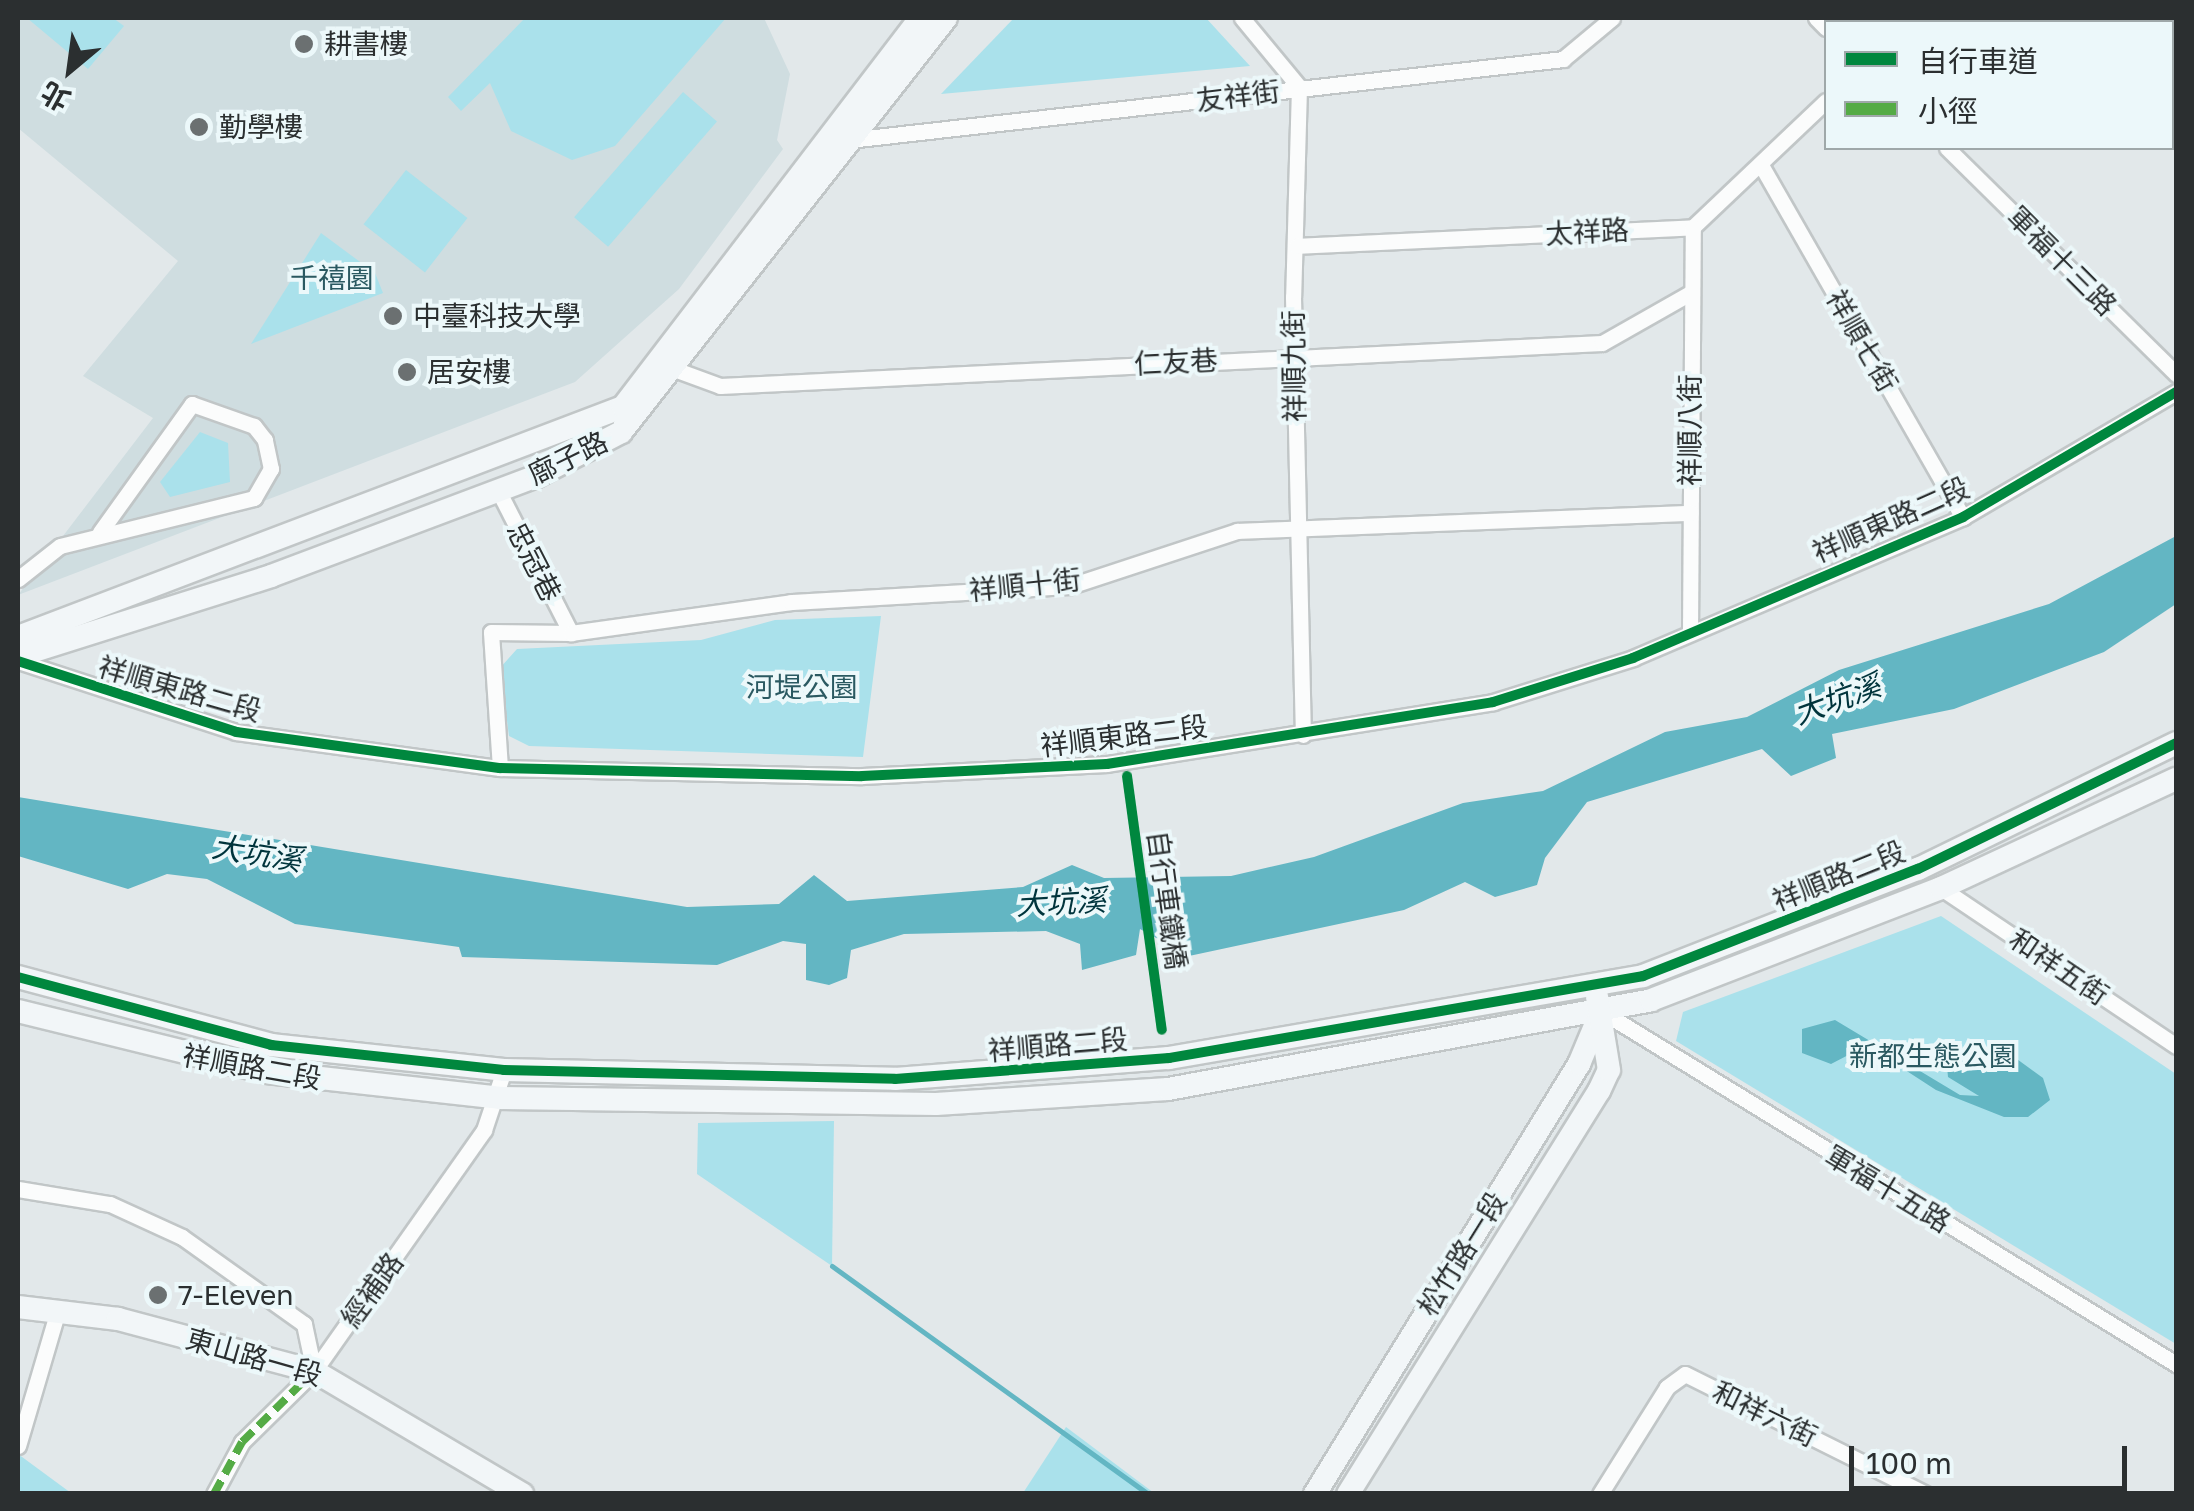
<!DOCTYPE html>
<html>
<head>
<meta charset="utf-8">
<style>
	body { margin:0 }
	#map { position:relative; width:2194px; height:1511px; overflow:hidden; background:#e2e8ea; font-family:"Golos Text","Noto Sans TC",sans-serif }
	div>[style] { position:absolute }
	.built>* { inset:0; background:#cfdde0 }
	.green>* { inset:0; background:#aae1eb; transform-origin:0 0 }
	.water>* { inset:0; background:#63b6c3 }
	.stream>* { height:5px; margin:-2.5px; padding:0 2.5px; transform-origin:2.5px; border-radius:2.5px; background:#63b6c3 }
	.roads { filter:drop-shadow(2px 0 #c1c6c7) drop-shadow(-2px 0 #c1c6c7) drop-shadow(0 2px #c1c6c7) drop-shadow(0 -2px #c1c6c7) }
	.street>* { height:15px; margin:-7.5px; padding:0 7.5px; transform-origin:7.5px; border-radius:7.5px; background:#fbfcfc }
	.secondary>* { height:22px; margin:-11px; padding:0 11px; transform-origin:11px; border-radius:11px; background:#f2f6f8 }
	.quiet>* { height:8px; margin-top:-4px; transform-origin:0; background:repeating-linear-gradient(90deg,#54ab45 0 15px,transparent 0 23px) }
	.cycleway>* { height:10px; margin:-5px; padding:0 5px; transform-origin:5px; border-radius:5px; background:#00873e }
	.dots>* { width:28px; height:28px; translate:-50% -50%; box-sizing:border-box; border:5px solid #ecf8fa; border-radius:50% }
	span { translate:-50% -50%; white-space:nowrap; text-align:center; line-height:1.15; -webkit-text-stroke:8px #ecf8fa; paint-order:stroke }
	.poi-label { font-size:28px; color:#2b2f30 }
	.left { translate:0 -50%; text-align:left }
	.street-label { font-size:28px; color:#2b2f30 }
	.park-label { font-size:28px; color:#2a5961 }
	.water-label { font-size:30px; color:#00343c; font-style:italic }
	.frame { position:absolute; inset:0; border:20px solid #2b2f30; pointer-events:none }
	.legend { position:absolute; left:1824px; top:20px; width:350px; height:130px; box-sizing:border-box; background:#ecf8fa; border:2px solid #9fa8a9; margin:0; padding:12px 18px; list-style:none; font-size:30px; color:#2b2f30 }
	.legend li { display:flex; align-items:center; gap:20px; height:50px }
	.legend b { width:50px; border:2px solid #9fa8a9 }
	.north { position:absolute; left:20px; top:20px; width:100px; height:100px; -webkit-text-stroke:8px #ecf8fa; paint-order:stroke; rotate:209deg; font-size:28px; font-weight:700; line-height:40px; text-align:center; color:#2b2f30 }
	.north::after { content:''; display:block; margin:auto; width:35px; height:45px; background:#2b2f30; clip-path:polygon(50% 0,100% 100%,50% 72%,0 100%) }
	.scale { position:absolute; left:1849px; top:1446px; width:278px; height:45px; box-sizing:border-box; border:5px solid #2b2f30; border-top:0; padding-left:12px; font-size:30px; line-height:35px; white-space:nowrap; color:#2b2f30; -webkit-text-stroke:8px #ecf8fa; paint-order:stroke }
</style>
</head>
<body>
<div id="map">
	<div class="built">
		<div style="clip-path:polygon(18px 18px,764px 18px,790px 74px,777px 140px,783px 149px,679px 289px,575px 382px,18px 595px,153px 418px,83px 376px,178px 261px,18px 128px)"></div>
	</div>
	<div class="green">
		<div style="clip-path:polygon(27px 18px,113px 18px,124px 26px,88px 69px)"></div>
		<div style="clip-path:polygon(525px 18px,726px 18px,615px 146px,572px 160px,511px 131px,490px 83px,461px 111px,448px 97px)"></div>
		<div style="clip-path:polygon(1014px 18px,1206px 18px,1250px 66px,941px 94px)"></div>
		<div style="left:683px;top:92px;width:45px;height:166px;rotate:41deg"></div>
		<div style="left:406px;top:170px;width:78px;height:69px;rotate:38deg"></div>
		<div style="clip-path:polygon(321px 233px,375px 273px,383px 293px,251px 344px)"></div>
		<div style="clip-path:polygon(200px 432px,228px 443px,230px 482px,170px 497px,160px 482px)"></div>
		<div style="clip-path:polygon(881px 616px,863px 757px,529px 746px,509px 736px,500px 668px,517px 649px,701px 640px,775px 620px)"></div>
		<div style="clip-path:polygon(1941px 916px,2176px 1074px,2176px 1344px,1676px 1041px,1683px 1012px)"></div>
		<div style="clip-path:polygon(834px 1121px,832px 1266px,697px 1174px,698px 1123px)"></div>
		<div style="clip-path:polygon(1066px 1427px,1154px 1493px,1023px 1493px)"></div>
		<div style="clip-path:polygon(18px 1454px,71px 1493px,18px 1493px)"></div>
	</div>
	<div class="water">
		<div style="clip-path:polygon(2176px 536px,2176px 604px,2104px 652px,1954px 709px,1832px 734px,1836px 758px,1791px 776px,1762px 749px,1587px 802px,1545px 858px,1537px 885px,1495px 897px,1465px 882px,1404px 910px,1189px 956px,1140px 929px,1136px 955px,1082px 970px,1080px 944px,1046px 931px,904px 934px,851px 950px,847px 978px,829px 985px,806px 980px,806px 944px,783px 941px,717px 965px,462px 957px,459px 947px,295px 924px,207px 879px,167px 874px,128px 889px,18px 856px,18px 797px,687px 907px,779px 904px,814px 875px,847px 901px,1023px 887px,1072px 865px,1104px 878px,1231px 876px,1314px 857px,1463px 803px,1543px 791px,1665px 732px,1747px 717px,1839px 670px,2049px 604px)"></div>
		<div style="clip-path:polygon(1835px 1020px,1960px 1095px,1979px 1096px,1948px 1077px,1946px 1056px,1970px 1050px,1994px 1059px,1973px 1046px,2010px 1054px,2043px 1078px,2050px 1100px,2028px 1117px,2004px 1117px,1936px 1090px,1879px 1053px,1856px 1051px,1831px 1064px,1802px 1053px,1802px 1029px)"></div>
	</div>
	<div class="stream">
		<div style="left:832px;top:1266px;width:390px;rotate:35.8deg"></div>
	</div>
	<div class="roads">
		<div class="street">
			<div style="left:1242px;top:18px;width:89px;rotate:50.4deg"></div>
			<div style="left:1299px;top:87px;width:210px;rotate:91.6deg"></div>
			<div style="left:1293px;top:297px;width:438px;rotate:88.7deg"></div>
			<div style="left:1816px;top:18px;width:14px;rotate:45deg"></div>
			<div style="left:2058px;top:18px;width:9px;rotate:27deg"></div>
			<div style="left:1888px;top:22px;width:6px;rotate:-45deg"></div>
			<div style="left:2172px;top:90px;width:6px;rotate:45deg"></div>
			<div style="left:849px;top:140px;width:719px;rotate:-6.47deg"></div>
			<div style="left:1563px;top:59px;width:64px;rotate:-39.9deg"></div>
			<div style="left:1947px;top:148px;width:322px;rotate:44.6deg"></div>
			<div style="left:1761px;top:165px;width:406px;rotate:60.2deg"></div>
			<div style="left:1296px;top:246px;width:397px;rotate:-2.7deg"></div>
			<div style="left:1693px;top:227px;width:183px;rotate:-43.5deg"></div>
			<div style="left:663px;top:365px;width:61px;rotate:20.2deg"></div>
			<div style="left:720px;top:386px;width:883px;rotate:-2.79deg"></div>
			<div style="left:1602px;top:343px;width:101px;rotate:-29.6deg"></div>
			<div style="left:498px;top:490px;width:161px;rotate:63deg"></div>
			<div style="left:18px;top:579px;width:53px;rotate:-38.2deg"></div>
			<div style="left:60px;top:546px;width:200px;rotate:-13.9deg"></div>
			<div style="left:254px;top:498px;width:34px;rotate:-60deg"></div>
			<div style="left:271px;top:469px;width:30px;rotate:-102deg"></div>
			<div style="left:265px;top:440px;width:18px;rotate:-128deg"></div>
			<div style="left:254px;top:426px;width:66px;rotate:-160.5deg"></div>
			<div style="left:192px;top:404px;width:158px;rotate:125.7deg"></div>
			<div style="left:1690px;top:632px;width:405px;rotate:-89.6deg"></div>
			<div style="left:18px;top:661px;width:229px;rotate:18deg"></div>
			<div style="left:236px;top:732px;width:266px;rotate:7.8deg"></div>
			<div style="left:500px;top:768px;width:362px;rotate:1.3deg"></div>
			<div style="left:862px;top:776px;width:245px;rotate:-2.8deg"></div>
			<div style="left:1107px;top:764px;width:391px;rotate:-9.1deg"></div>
			<div style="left:1493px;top:702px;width:147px;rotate:-17.4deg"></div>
			<div style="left:1633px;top:658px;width:359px;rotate:-23.1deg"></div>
			<div style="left:1963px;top:517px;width:247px;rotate:-30.4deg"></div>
			<div style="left:500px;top:768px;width:136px;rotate:-93.8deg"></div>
			<div style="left:491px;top:632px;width:80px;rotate:0.7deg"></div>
			<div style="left:571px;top:633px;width:222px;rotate:-8deg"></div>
			<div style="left:791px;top:602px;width:279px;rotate:-3.3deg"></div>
			<div style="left:1070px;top:586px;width:176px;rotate:-18.2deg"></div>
			<div style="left:1237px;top:531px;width:454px;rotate:-2.3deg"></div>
			<div style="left:1941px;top:888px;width:283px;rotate:33.9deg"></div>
			<div style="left:1601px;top:1011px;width:675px;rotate:31.55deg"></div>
			<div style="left:18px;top:1189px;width:93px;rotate:9.3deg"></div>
			<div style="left:110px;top:1204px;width:79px;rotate:24.6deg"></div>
			<div style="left:182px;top:1237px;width:150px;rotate:35.5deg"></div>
			<div style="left:304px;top:1324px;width:48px;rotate:78deg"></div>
			<div style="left:18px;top:1446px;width:142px;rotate:-73.6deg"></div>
			<div style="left:214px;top:1494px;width:59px;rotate:-61.7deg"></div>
			<div style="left:242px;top:1442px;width:101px;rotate:-44.6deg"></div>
			<div style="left:314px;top:1371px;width:295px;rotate:-54.8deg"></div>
			<div style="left:484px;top:1130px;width:63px;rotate:-71.6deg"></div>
			<div style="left:1600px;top:1494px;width:126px;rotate:-57.9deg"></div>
			<div style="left:1667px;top:1387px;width:22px;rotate:-36deg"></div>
			<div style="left:1685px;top:1374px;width:269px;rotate:26.5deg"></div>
		</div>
		<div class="secondary">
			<div style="left:18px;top:637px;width:647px;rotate:-20.82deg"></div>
			<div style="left:623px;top:407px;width:489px;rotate:-52.6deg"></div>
			<div style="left:18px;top:656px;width:265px;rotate:-17.5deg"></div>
			<div style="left:271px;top:576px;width:284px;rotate:-20.6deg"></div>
			<div style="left:537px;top:476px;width:95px;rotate:-27.6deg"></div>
			<div style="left:621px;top:432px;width:526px;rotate:-51.87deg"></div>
			<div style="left:18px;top:977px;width:262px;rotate:15deg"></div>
			<div style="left:271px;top:1045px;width:234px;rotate:6.1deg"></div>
			<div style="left:504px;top:1070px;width:391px;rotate:1.3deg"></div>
			<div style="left:895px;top:1079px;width:275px;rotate:-4.4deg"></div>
			<div style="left:1169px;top:1058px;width:481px;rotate:-9.8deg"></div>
			<div style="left:1643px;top:976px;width:295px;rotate:-21.3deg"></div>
			<div style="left:1918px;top:869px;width:287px;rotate:-26deg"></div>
			<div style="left:18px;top:1011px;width:255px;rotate:13.8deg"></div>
			<div style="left:266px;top:1072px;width:235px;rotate:6.3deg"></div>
			<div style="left:500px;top:1098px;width:436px;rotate:0.8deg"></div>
			<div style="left:936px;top:1104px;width:232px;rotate:-3.7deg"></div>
			<div style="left:1168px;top:1089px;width:491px;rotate:-10.4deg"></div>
			<div style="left:1651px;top:1000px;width:311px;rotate:-21.1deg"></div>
			<div style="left:1941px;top:888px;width:259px;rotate:-24.9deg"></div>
			<div style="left:18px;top:1307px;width:101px;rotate:6.8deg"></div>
			<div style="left:118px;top:1319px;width:203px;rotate:14.9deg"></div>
			<div style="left:314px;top:1371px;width:242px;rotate:30.6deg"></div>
			<div style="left:1315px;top:1494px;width:505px;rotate:-58.45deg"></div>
			<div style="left:1579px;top:1064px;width:54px;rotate:-67.2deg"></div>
			<div style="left:1348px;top:1494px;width:475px;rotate:-58.1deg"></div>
			<div style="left:1599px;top:1091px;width:23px;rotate:-65deg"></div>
			<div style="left:1609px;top:1070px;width:74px;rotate:-99.3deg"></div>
		</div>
	</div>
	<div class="quiet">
		<div style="left:214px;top:1494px;width:59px;rotate:-61.7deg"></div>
		<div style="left:242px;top:1442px;width:101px;rotate:-44.6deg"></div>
	</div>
	<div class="cycleway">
		<div style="left:18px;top:661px;width:229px;rotate:18deg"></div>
		<div style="left:236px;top:732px;width:266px;rotate:7.8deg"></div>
		<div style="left:500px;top:768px;width:362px;rotate:1.3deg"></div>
		<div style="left:862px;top:776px;width:245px;rotate:-2.8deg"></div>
		<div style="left:1107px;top:764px;width:391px;rotate:-9.1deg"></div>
		<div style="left:1493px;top:702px;width:147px;rotate:-17.4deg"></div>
		<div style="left:1633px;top:658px;width:359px;rotate:-23.1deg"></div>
		<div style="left:1963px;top:517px;width:247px;rotate:-30.4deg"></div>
		<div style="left:1127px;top:776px;width:256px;rotate:82.2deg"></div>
		<div style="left:18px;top:977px;width:262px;rotate:15deg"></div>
		<div style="left:271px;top:1045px;width:234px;rotate:6.1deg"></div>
		<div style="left:504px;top:1070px;width:391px;rotate:1.3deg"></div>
		<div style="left:895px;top:1079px;width:275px;rotate:-4.4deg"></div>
		<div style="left:1169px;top:1058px;width:481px;rotate:-9.8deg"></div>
		<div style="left:1643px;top:976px;width:295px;rotate:-21.3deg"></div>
		<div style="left:1918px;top:869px;width:287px;rotate:-26deg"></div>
	</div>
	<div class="dots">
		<div style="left:304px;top:44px;background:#6b7071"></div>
		<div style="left:199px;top:127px;background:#6b7071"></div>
		<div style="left:393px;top:316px;background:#6b7071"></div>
		<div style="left:407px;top:372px;background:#6b7071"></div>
		<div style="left:158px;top:1295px;background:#6b7071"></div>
	</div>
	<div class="poi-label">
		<span class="left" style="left:324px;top:44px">耕書樓</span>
		<span class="left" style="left:219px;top:127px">勤學樓</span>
		<span class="left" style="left:413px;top:316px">中臺科技大學</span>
		<span class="left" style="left:427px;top:372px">居安樓</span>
		<span class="left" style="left:178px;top:1295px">7-Eleven</span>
	</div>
	<div class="street-label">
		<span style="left:1238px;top:96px;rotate:-7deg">友祥街</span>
		<span style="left:1587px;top:232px;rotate:-3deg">太祥路</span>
		<span style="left:2062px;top:261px;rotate:45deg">軍福十三路</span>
		<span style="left:1862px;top:341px;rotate:60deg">祥順七街</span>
		<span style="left:1176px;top:362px;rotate:-3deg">仁友巷</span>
		<span style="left:1294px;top:366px;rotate:-91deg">祥順九街</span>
		<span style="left:1690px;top:430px;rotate:-90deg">祥順八街</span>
		<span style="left:568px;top:458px;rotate:-26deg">廍子路</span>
		<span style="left:1891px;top:520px;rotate:-24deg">祥順東路二段</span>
		<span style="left:534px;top:562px;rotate:63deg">忠冠巷</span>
		<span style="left:1025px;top:585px;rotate:-6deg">祥順十街</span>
		<span style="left:180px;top:689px;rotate:16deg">祥順東路二段</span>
		<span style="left:1124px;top:736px;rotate:-7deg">祥順東路二段</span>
		<span style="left:1839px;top:876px;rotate:-22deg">祥順路二段</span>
		<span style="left:1167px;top:900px;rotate:82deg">自行車鐵橋</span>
		<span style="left:2059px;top:967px;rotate:34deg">和祥五街</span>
		<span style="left:1058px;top:1045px;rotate:-5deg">祥順路二段</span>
		<span style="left:252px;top:1067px;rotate:10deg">祥順路二段</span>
		<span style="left:1888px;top:1189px;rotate:31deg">軍福十五路</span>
		<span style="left:1462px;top:1254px;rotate:-58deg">松竹路一段</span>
		<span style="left:372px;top:1290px;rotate:-54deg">經補路</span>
		<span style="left:254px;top:1357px;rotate:16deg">東山路一段</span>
		<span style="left:1765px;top:1414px;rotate:26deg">和祥六街</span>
	</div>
	<div class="park-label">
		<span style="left:332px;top:278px">千禧園</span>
		<span style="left:802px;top:687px">河堤公園</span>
		<span style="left:1933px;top:1056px">新都生態公園</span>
	</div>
	<div class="water-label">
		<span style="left:1837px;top:699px;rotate:-20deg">大坑溪</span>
		<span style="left:257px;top:853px;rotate:9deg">大坑溪</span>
		<span style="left:1061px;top:902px;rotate:-3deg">大坑溪</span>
	</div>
	<div class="frame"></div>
	<ul class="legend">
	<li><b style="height:12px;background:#00873e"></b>自行車道</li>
	<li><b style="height:12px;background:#54ab45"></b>小徑</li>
	</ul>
	<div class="north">北</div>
	<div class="scale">100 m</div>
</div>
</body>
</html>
